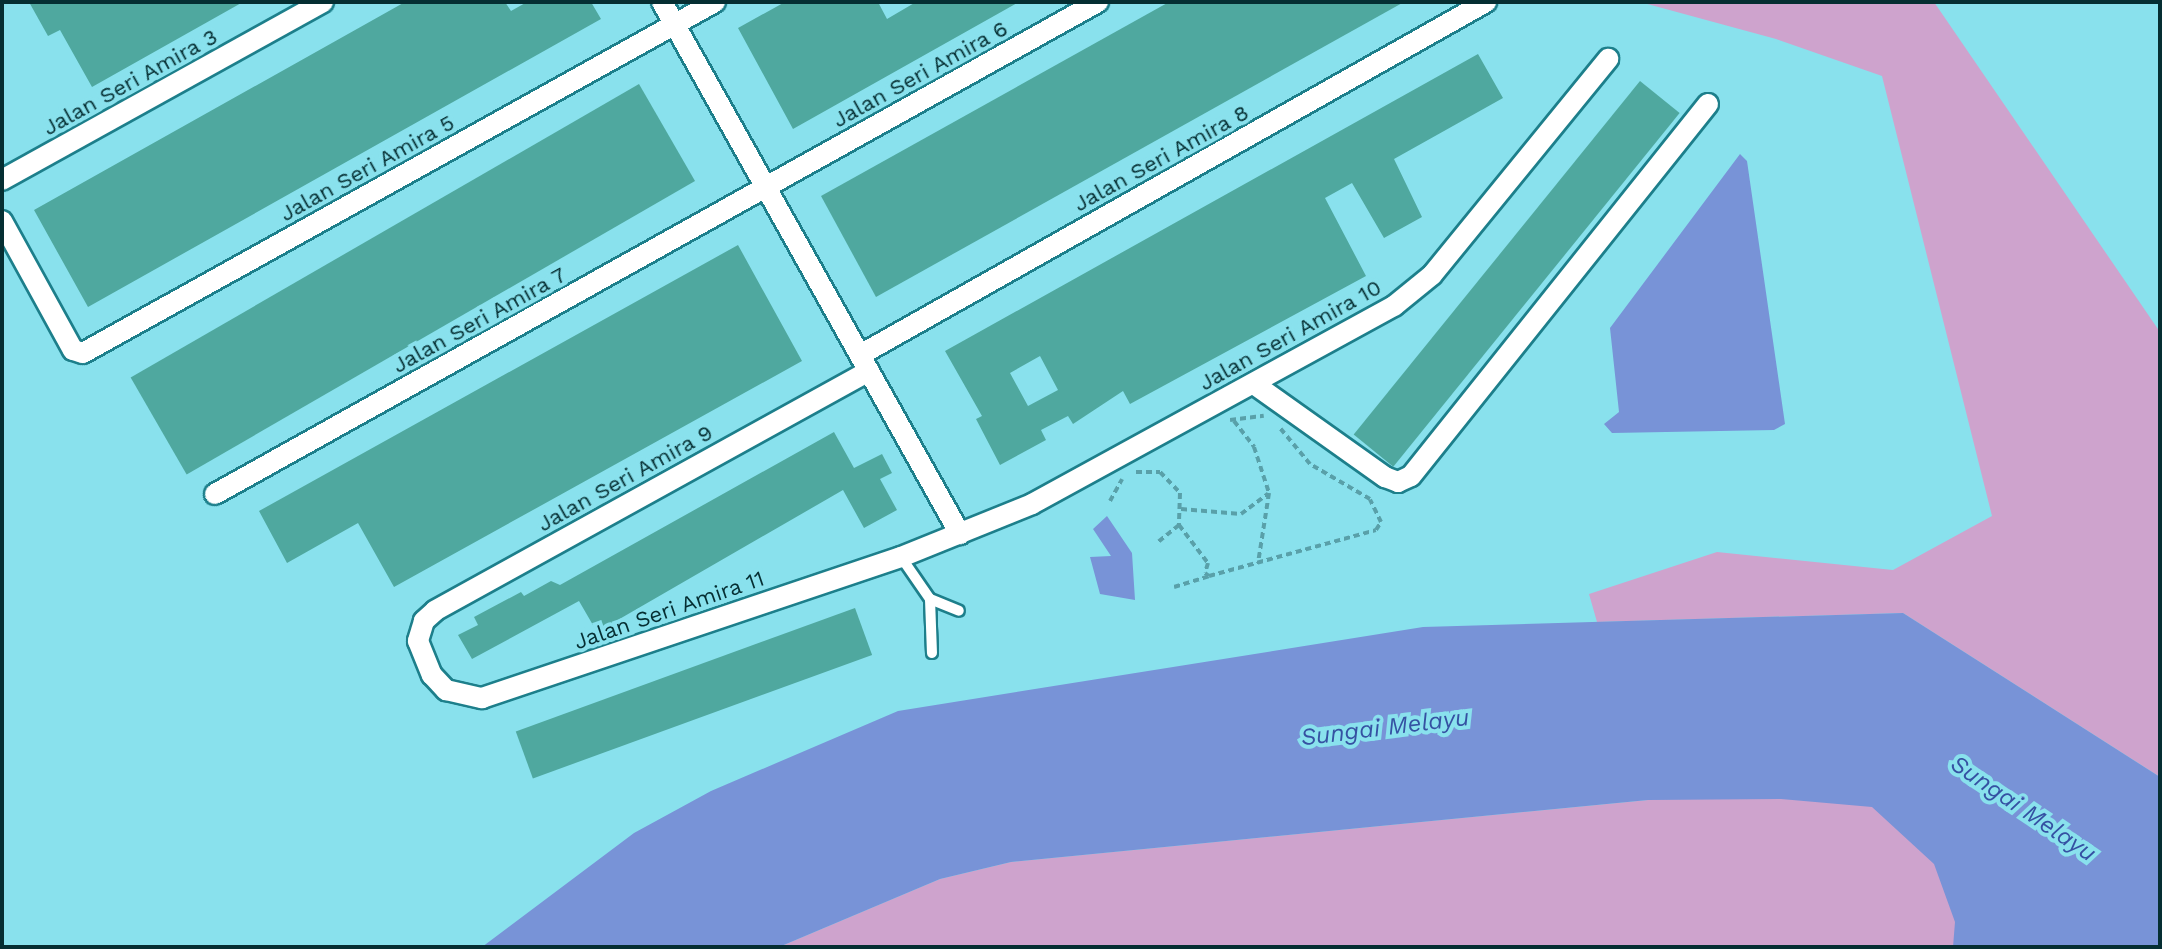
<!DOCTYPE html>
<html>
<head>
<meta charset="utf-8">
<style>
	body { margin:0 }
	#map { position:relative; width:2162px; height:949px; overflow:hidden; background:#89e1ed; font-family:"Work Sans",sans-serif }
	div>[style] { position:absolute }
	.green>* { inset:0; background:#cea3cd }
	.water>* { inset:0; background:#7893d7 }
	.building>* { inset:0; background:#4fa89f; transform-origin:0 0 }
	.path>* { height:4px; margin-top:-2px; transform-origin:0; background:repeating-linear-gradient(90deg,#59a0a9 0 6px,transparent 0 10px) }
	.roads { filter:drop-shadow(2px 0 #1d7f8b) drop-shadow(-2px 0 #1d7f8b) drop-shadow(0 2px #1d7f8b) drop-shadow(0 -2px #1d7f8b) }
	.service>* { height:10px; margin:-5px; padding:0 5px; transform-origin:5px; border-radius:5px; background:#fff }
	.minor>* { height:20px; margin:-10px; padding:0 10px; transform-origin:10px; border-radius:10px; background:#fff }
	span { translate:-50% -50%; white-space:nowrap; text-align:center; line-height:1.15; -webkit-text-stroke:8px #89e1ed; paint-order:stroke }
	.street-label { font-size:22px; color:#052e32 }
	.water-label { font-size:24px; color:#3551a2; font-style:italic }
	.frame { position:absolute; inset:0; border:4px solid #052e32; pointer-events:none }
</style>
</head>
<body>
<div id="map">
	<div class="green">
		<div style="clip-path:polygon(1640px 2px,1934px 2px,2160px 332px,2160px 777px,1903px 613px,1597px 622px,1589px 594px,1717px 552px,1893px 570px,1992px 516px,1882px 76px,1776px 39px)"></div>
		<div style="clip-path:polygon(1668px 788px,1911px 796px,1988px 947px,779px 947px,940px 879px,1011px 862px,1648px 800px)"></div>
	</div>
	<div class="water">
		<div style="clip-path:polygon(1740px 154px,1747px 161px,1785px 424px,1774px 430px,1612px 433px,1604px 424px,1619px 412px,1610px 328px)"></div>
		<div style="clip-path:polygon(1107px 516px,1132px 553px,1135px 600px,1100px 594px,1090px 557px,1111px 556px,1093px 529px)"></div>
		<div style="clip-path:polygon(1903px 613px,2160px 777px,2160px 947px,1953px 947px,1955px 922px,1934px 864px,1872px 807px,1781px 799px,1648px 800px,1011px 862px,940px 879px,779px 947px,482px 947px,634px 833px,711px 791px,898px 711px,1423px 627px)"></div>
	</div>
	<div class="building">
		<div style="clip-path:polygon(29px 2px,243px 2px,92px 87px,60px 30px,48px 36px)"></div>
		<div style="clip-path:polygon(405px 2px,505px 2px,511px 11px,527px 2px,591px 2px,601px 19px,88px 307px,34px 210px)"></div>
		<div style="clip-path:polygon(785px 2px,878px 2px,887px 19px,916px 2px,1019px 2px,793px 129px,738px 28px)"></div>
		<div style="clip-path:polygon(1169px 2px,1404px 2px,876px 297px,821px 196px)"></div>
		<div style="clip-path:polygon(evenodd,1478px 54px,1503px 98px,1394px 159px,1422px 217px,1384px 238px,1352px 183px,1325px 198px,1366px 276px,1130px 404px,1123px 391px,1073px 424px,1068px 416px,1041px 430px,1046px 440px,1000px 465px,976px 419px,982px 416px,945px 351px,1478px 54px,1040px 356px,1058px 390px,1028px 406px,1010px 373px,1040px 356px)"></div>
		<div style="left:1640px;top:81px;width:51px;height:455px;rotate:39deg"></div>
		<div style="left:639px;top:84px;width:112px;height:587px;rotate:60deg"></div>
		<div style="clip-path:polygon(738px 245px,802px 361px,394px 587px,358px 523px,287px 563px,259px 511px)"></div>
		<div style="clip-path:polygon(834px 432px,854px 468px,882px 454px,892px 473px,880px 479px,897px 510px,864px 528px,843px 490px,597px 632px,579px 601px,472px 659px,458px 635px,478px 625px,474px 617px,521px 592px,524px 596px,551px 581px,560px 585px)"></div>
		<div style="left:855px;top:608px;width:50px;height:361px;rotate:70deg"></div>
	</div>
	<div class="path">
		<div style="left:1230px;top:420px;width:34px;rotate:-7deg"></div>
		<div style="left:1234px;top:421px;width:33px;rotate:52deg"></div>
		<div style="left:1254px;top:447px;width:48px;rotate:71.9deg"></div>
		<div style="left:1269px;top:493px;width:71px;rotate:98.9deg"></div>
		<div style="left:1136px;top:472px;width:24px"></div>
		<div style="left:1160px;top:472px;width:29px;rotate:46deg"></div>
		<div style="left:1180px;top:493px;width:32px;rotate:92deg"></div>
		<div style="left:1179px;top:525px;width:28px;rotate:141deg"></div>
		<div style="left:1110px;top:501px;width:25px;rotate:-61deg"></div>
		<div style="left:1181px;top:509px;width:60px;rotate:4.8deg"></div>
		<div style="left:1241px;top:514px;width:34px;rotate:-37deg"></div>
		<div style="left:1179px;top:525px;width:48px;rotate:52.7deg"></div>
		<div style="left:1208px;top:563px;width:10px;rotate:107deg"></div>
		<div style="left:1205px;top:573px;width:5px;rotate:37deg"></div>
		<div style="left:1209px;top:576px;width:173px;rotate:-15.4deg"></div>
		<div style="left:1376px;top:530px;width:9px;rotate:-58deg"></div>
		<div style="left:1381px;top:522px;width:25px;rotate:-116deg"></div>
		<div style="left:1370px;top:499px;width:69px;rotate:-149.7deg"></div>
		<div style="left:1310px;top:464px;width:47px;rotate:-129.8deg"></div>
		<div style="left:1174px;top:587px;width:37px;rotate:-17deg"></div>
	</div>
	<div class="roads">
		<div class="service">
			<div style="left:901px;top:557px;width:51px;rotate:55.4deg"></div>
			<div style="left:930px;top:599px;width:31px;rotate:22deg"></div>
			<div style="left:930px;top:599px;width:54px;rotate:87.9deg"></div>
		</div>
		<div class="minor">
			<div style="left:662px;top:2px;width:610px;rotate:60.74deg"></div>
			<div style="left:2px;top:180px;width:367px;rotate:-29deg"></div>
			<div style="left:2px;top:221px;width:147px;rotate:61.2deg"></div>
			<div style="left:73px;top:350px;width:10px;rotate:17deg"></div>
			<div style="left:83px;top:353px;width:723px;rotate:-29.05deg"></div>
			<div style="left:860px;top:355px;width:719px;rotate:-29.42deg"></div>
			<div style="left:869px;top:371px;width:496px;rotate:151.1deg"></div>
			<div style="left:435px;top:611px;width:15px;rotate:138deg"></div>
			<div style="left:424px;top:621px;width:21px;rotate:107deg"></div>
			<div style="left:418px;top:641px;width:37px;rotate:68deg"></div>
			<div style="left:432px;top:675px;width:21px;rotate:47deg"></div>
			<div style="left:446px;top:690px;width:37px;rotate:13deg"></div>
			<div style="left:482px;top:698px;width:442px;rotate:-18.6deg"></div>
			<div style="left:901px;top:557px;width:141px;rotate:-22deg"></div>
			<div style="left:1032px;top:504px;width:413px;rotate:-28.7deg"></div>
			<div style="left:1394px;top:306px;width:49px;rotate:-39.2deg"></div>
			<div style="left:1432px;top:275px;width:279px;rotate:-50.8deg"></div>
			<div style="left:1254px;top:384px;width:161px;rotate:35.4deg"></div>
			<div style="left:1385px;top:477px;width:14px;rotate:21deg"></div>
			<div style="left:1398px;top:482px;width:14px;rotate:-25deg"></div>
			<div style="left:1411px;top:476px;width:476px;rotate:-51.4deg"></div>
			<div style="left:215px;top:494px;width:1011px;rotate:-29.13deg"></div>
		</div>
	</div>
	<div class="street-label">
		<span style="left:920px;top:74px;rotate:-29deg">Jalan Seri Amira 6</span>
		<span style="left:130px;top:82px;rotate:-29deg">Jalan Seri Amira 3</span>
		<span style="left:1161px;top:158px;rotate:-29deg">Jalan Seri Amira 8</span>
		<span style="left:367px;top:168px;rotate:-29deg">Jalan Seri Amira 5</span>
		<span style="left:479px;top:320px;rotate:-29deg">Jalan Seri Amira 7</span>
		<span style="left:1290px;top:335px;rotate:-29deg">Jalan Seri Amira 10</span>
		<span style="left:625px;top:478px;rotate:-29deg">Jalan Seri Amira 9</span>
		<span style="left:669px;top:610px;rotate:-19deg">Jalan Seri Amira 11</span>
	</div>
	<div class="water-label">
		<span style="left:1385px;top:728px;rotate:-7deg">Sungai Melayu</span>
		<span style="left:2023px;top:809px;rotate:34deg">Sungai Melayu</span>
	</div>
	<div class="frame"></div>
</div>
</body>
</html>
